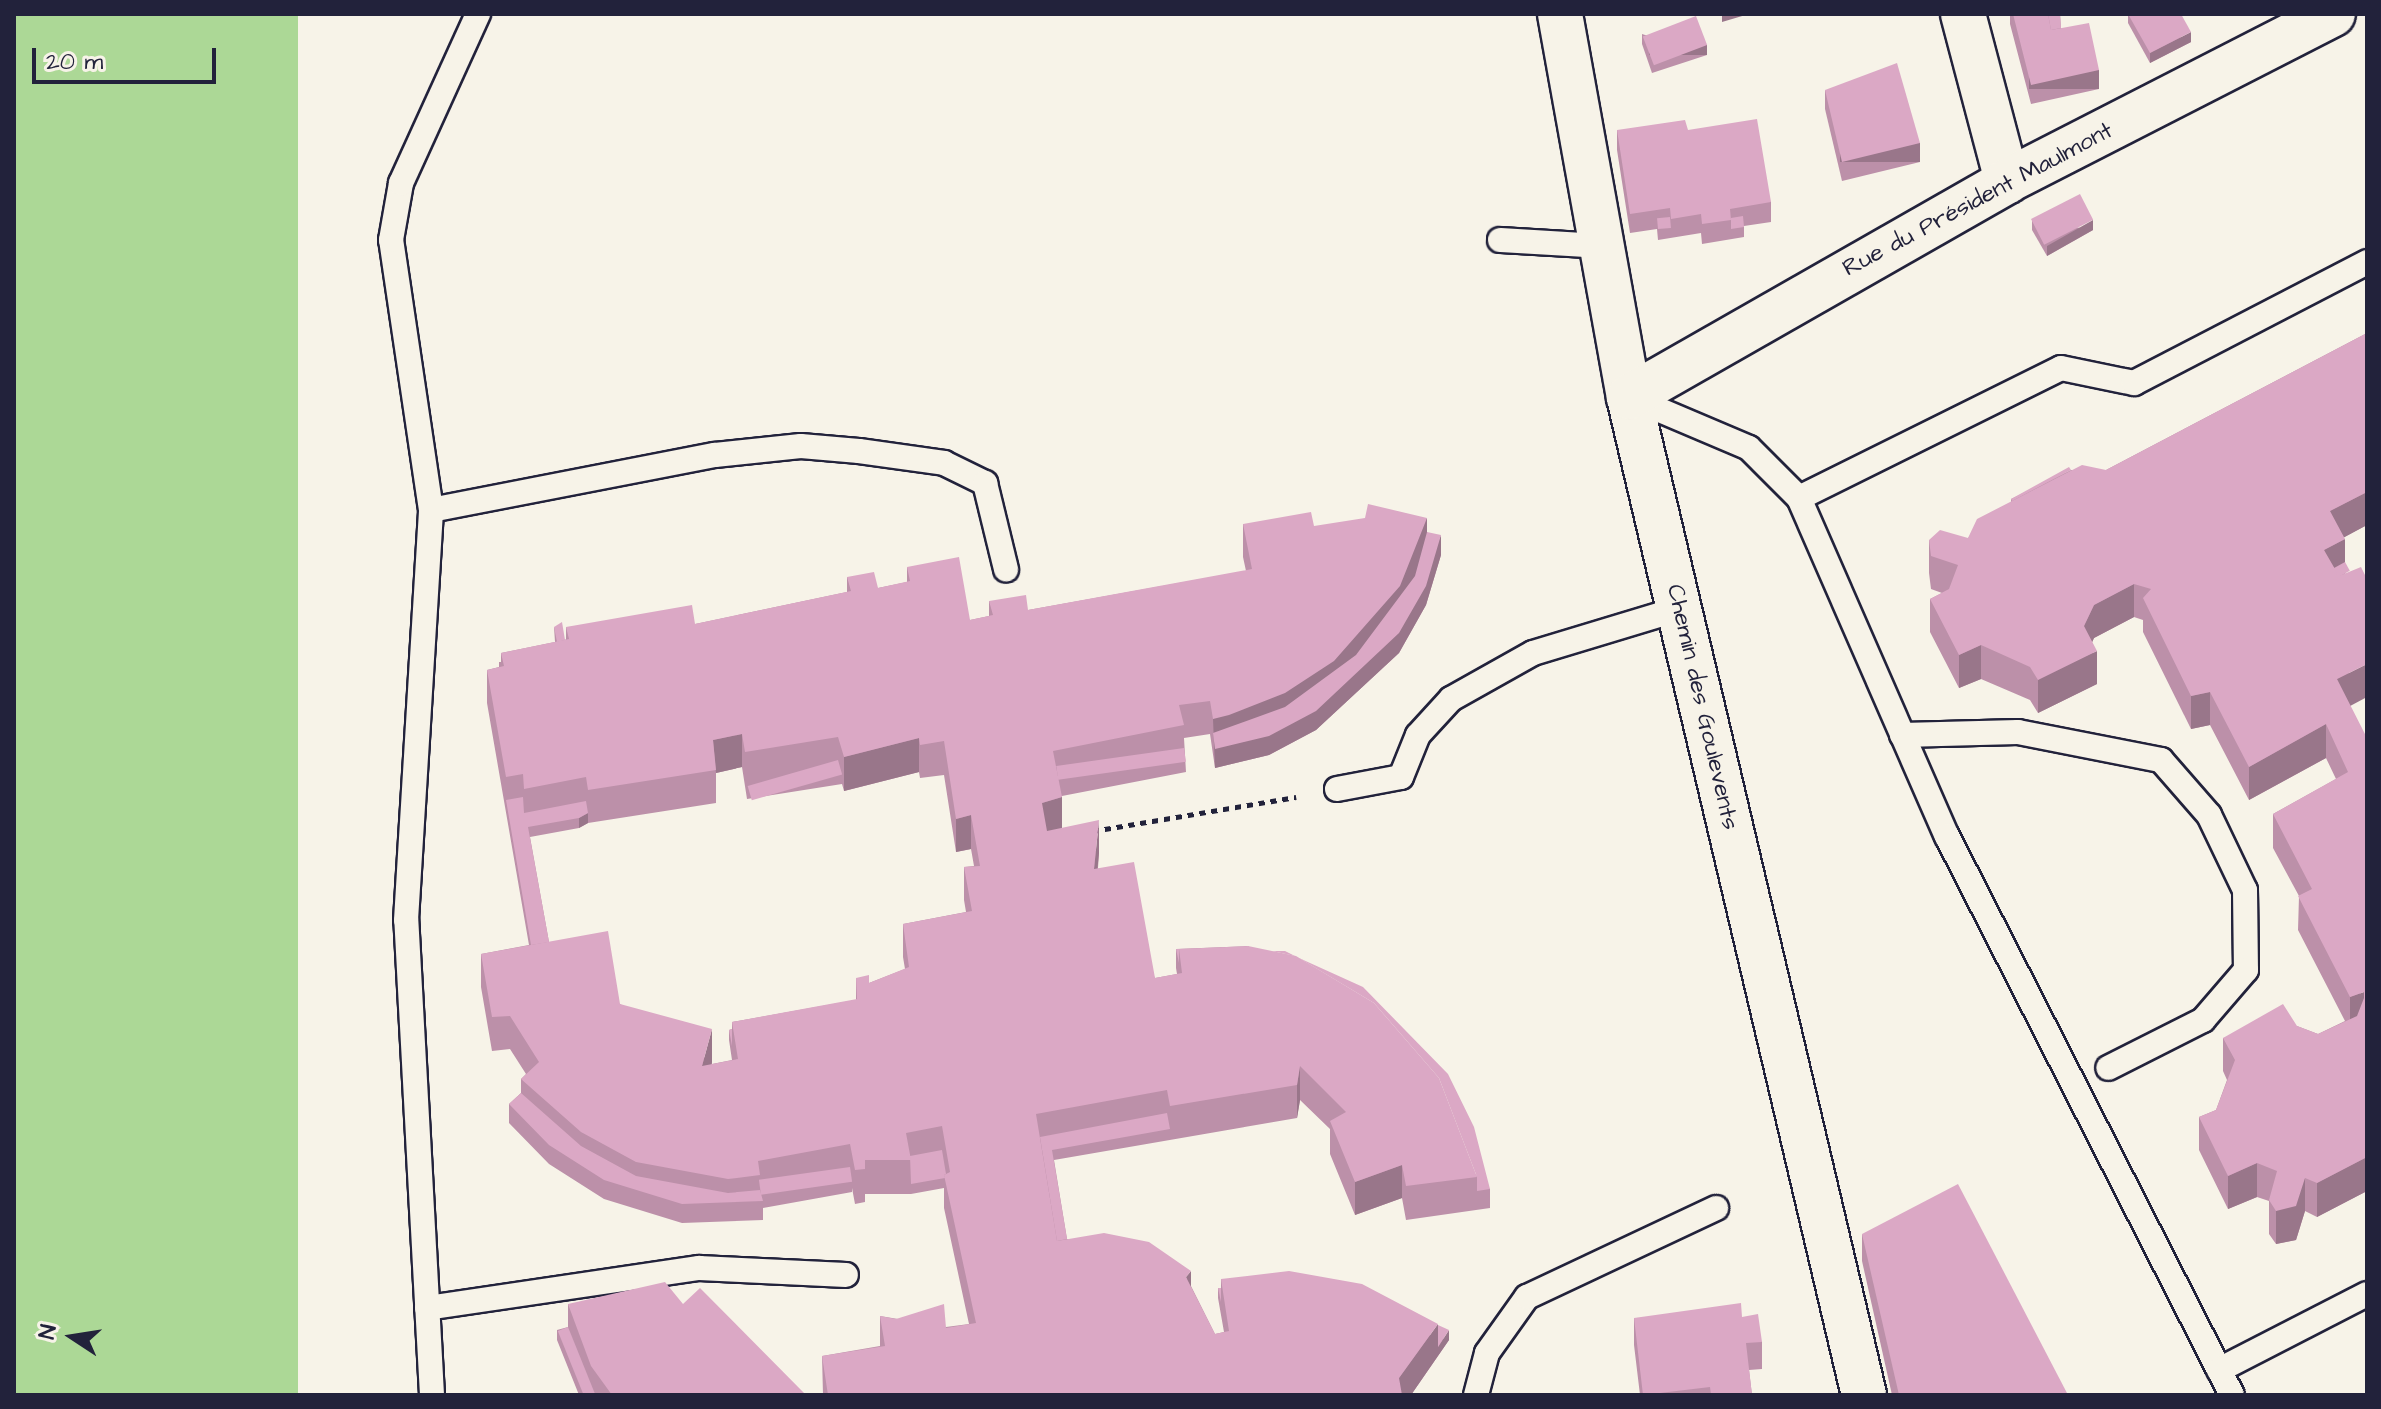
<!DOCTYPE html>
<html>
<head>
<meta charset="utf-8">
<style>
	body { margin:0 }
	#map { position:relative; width:2381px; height:1409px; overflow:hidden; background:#f7f3e8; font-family:"Architects Daughter",sans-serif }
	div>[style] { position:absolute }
	.green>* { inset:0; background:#acd896; transform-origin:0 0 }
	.path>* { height:5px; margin-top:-2.5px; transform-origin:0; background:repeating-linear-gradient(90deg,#22223b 0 6px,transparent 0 12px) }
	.roads { filter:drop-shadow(2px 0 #22223b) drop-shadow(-2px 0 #22223b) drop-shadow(0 2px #22223b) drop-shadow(0 -2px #22223b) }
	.lane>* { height:24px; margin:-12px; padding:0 12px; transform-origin:12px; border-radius:12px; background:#f7f3e8 }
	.street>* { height:44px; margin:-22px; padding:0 22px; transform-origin:22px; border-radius:22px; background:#f7f3e8 }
	.wall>* { inset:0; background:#bc90a9 }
	.shaded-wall>* { inset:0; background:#99768a; transform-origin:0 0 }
	.building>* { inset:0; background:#dba8c5; transform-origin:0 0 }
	span { translate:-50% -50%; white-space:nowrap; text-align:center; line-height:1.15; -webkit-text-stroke:8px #f7f3e8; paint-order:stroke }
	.street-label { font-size:24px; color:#22223b }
	.frame { position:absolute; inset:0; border:16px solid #22223b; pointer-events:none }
	.north { position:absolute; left:32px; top:1297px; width:80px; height:80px; -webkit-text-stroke:6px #f7f3e8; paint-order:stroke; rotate:282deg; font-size:22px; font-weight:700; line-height:32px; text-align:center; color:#22223b }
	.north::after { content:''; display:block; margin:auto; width:28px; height:36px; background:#22223b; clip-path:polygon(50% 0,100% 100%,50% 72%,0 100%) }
	.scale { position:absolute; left:32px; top:48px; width:184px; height:36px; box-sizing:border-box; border:4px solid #22223b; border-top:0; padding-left:10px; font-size:24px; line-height:28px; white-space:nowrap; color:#22223b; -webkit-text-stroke:6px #f7f3e8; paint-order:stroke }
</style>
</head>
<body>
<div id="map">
	<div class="green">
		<div style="left:14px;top:14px;width:284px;height:1381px"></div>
	</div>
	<div class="path">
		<div style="left:1093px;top:831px;width:206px;rotate:-9.5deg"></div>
	</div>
	<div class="roads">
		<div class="lane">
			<div style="left:1500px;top:240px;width:100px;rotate:3.4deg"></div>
			<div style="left:1629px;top:397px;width:130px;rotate:23deg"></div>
			<div style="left:1749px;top:448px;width:71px;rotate:45deg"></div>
			<div style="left:1799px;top:498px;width:292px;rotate:-26.4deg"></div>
			<div style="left:2061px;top:368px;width:75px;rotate:11.6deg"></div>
			<div style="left:2134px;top:383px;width:263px;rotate:-27.4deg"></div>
			<div style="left:1799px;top:498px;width:369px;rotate:66.4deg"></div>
			<div style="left:1947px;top:836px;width:627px;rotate:62.99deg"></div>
			<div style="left:431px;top:510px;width:289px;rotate:-11deg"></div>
			<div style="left:715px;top:455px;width:86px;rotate:-6deg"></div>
			<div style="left:801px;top:446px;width:58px;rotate:4.9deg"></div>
			<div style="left:859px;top:451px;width:86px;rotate:8deg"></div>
			<div style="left:944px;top:463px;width:46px;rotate:26deg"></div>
			<div style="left:985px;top:483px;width:89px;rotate:76.3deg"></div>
			<div style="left:1902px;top:735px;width:116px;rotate:-1.5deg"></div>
			<div style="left:2018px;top:732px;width:146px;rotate:11.1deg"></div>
			<div style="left:2161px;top:760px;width:73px;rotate:48.9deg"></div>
			<div style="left:2209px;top:815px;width:83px;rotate:64.4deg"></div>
			<div style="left:2245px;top:890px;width:80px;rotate:89.3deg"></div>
			<div style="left:2246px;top:970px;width:66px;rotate:130.7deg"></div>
			<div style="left:2203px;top:1020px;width:106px;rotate:153.2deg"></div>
			<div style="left:1337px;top:789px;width:65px;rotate:-10.6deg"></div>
			<div style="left:1401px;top:777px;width:45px;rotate:-68deg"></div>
			<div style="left:1418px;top:735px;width:49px;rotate:-47.5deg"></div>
			<div style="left:1451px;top:699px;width:94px;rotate:-29.3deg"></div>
			<div style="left:1533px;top:653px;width:152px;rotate:-16.8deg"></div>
			<div style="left:427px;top:1308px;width:275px;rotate:-8.4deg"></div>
			<div style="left:699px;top:1268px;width:147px;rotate:2.7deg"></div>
			<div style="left:2219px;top:1370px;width:166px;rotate:-27.2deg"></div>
			<div style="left:432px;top:1395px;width:476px;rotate:-93.1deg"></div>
			<div style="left:406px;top:920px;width:411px;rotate:-86.5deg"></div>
			<div style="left:431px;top:510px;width:273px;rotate:-98.4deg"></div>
			<div style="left:391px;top:240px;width:58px;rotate:-80deg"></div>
			<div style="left:401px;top:183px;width:186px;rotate:-65.5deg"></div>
			<div style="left:1476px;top:1395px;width:43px;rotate:-75.3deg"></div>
			<div style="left:1487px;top:1353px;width:69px;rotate:-54.5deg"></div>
			<div style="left:1527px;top:1297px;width:209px;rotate:-25.2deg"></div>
		</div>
		<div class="street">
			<div style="left:1560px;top:14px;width:389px;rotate:79.8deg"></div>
			<div style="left:1629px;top:397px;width:1025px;rotate:76.75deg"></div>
			<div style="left:1963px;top:14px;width:173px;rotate:75.2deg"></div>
			<div style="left:1629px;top:397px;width:435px;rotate:-29.7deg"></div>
			<div style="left:2007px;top:181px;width:366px;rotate:-27.1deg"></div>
		</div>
	</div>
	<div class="wall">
		<div style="clip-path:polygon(2010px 14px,2060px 14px,2061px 28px,2099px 89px,2031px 104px,2010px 24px)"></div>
		<div style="clip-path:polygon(2128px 14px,2191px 42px,2150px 63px,2128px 23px)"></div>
		<div style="clip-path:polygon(1642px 34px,1707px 55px,1652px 73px,1642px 44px)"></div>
		<div style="clip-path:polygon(1825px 90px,1920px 162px,1842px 181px,1825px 109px)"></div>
		<div style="clip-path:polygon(1617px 130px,1688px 130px,1771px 202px,1771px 222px,1744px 226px,1744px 237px,1702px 244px,1701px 233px,1658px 240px,1657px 229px,1630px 233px,1617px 150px)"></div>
		<div style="clip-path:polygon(2032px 220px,2093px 230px,2047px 256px,2032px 230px)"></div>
		<div style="clip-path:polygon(2367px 333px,2367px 525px,2344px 537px,2367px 1191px,2317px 1217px,2305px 1211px,2296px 1240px,2276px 1244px,2269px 1234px,2269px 1201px,2257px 1197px,2228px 1209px,2199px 1150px,2199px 1117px,2216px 1110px,2227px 1080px,2223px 1071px,2223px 1038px,2297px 1026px,2318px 1034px,2345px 1021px,2298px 930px,2299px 896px,2273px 848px,2273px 814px,2336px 779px,2326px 758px,2249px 800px,2210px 725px,2191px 729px,2143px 632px,2143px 620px,2134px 617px,2094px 638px,2092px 642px,2097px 684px,2038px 713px,2030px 700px,1981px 679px,1959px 688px,1930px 632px,1930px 599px,1942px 593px,1931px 589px,1929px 573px,1929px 540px,1968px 538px,2011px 502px,2011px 499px,2071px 470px,2106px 470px)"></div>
		<div style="clip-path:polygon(evenodd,1243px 524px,1427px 532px,1441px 555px,1426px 605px,1399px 653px,1316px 730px,1269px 755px,1215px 768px,1210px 734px,1184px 738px,1186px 772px,1062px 796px,1062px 828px,1099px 853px,1098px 868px,1155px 978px,1177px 974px,1176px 968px,1176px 949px,1248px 946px,1490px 1189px,1490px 1208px,1406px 1220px,1402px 1198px,1355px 1215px,1330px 1154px,1330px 1129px,1300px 1100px,1297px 1118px,1054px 1160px,1067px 1239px,1191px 1286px,1215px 1334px,1224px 1332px,1218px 1298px,1218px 1288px,1221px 1288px,1221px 1279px,1449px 1340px,1411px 1395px,823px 1395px,822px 1356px,880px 1346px,880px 1316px,946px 1327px,969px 1324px,944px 1208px,944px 1188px,911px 1194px,865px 1194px,865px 1202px,855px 1204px,852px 1188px,852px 1192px,763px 1208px,763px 1220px,682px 1223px,604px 1199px,549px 1164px,509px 1123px,509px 1104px,521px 1093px,521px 1079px,526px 1074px,510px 1049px,492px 1051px,481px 987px,481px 954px,529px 945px,487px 703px,487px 670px,499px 667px,499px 662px,501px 662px,501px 653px,555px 642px,554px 627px,565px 640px,566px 639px,566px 627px,695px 624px,847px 592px,847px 577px,878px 588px,907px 582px,907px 567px,970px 620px,989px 616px,989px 601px,1028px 610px,1246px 571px,1243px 557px,1243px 524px,742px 767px,747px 799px,842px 784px,844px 791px,919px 772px,920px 778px,944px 775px,956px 852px,971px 849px,974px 866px,964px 867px,964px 900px,966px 912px,903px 924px,903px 957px,905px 969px,869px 983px,856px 978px,856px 1000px,732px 1022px,732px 1029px,729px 1030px,729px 1040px,732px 1060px,712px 1064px,712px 1062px,620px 1004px,549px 942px,530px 837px,579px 828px,588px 823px,716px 803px,716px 773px,742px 767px)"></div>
		<div style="clip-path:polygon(1862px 1234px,2068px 1395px,1892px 1395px,1862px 1261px)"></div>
		<div style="clip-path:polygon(568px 1304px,683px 1304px,806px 1395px,579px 1395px,557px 1340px,557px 1330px,568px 1327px)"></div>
		<div style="clip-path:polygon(1742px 1317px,1762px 1342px,1762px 1369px,1749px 1370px,1752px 1395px,1640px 1395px,1634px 1345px,1634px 1318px)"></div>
	</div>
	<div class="shaded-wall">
		<div style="clip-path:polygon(1722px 14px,1749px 14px,1722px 22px)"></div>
		<div style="clip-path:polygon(2191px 32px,2191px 42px,2150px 63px,2150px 53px)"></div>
		<div style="left:1707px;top:45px;width:10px;height:58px;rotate:90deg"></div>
		<div style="left:2099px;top:70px;width:19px;height:70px;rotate:90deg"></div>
		<div style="left:1920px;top:143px;width:19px;height:80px;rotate:90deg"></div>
		<div style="clip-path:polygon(2093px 220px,2093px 230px,2047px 256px,2047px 246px)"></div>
		<div style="clip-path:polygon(2367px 492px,2367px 525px,2330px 545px,2330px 511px)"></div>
		<div style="clip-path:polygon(1427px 518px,1427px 551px,1399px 633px,1441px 535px,1441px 555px,1426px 605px,1399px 653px,1316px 730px,1269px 755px,1215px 768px,1213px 719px)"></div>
		<div style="clip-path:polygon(2345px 539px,2345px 572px,2329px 581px,2324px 550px)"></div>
		<div style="clip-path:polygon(2134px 584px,2134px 617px,2094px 638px,2086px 656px,2097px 651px,2097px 684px,2038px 713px,2038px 680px,2084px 626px,2094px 605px)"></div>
		<div style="clip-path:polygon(1981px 645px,1981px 679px,1959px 688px,1959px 655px)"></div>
		<div style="clip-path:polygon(2367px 664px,2367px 697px,2337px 713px,2337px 679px)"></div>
		<div style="clip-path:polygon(2210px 692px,2210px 725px,2191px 729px,2191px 696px)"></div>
		<div style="clip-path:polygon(2326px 724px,2326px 758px,2249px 800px,2249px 767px)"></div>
		<div style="clip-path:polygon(742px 734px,742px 767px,716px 773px,713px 740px)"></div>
		<div style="clip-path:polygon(919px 738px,919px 772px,844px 791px,844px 757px)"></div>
		<div style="clip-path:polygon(1062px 797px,1062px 831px,1042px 836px,1042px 803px)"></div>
		<div style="clip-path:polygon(588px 813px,588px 823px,579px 828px,579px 818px)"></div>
		<div style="clip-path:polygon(971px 815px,971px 849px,956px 852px,956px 819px)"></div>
		<div style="clip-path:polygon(1099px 820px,1099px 853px,1094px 902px,1094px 869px)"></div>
		<div style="clip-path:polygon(2364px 992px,2364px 1025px,2350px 1031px,2350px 997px)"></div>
		<div style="clip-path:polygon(712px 1029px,712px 1062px,702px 1100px,702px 1066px)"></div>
		<div style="clip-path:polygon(1300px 1066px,1300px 1100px,1297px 1118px,1297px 1085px)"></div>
		<div style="clip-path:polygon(2367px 1157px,2367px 1191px,2317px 1217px,2317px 1183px)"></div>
		<div style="clip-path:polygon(2257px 1163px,2257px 1197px,2228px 1209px,2228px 1176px)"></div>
		<div style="clip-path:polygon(1402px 1165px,1402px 1198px,1355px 1215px,1355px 1182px)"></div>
		<div style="clip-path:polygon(2305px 1178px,2305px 1211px,2296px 1240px,2276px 1244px,2276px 1211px)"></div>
		<div style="clip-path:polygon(1191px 1271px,1191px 1304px,1186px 1277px)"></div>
		<div style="clip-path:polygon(1438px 1324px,1438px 1347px,1449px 1330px,1449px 1340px,1411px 1395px,1399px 1395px,1399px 1378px)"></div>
	</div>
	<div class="building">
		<div style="clip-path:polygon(2013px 14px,2048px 14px,2051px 30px,2089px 23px,2099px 70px,2031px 85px)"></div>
		<div style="clip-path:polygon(2048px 14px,2060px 14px,2061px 28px,2051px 30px)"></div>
		<div style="clip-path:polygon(2128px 14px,2181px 14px,2191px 32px,2150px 53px)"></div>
		<div style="left:1696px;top:16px;width:31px;height:57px;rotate:69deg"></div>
		<div style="clip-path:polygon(1897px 63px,1920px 143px,1842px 162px,1825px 90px)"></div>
		<div style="clip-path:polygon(1757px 119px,1771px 202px,1730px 209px,1731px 220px,1702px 224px,1701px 214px,1671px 219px,1670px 208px,1630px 214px,1617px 130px,1685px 120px,1688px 130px)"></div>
		<div style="left:2080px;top:194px;width:29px;height:55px;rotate:63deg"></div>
		<div style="clip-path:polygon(1743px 216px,1744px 227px,1731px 229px,1731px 218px)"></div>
		<div style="left:1670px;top:217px;width:11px;height:13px;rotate:85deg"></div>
		<div style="clip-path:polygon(2367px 333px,2367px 492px,2330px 511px,2345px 539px,2324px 550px,2339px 576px,2361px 567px,2367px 579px,2367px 664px,2337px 679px,2367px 738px,2367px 1157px,2317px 1183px,2305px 1178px,2296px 1206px,2276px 1211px,2269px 1200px,2277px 1171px,2257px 1163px,2228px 1176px,2199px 1117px,2216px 1110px,2235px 1060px,2223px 1038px,2283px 1004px,2297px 1026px,2318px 1034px,2357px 1016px,2364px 998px,2364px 992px,2350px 997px,2298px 896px,2312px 889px,2273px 814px,2348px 772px,2326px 724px,2249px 767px,2210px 692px,2191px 696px,2143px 598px,2151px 589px,2134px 584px,2094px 605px,2084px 626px,2097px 651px,2038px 680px,2030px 667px,1981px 645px,1959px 655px,1930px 599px,1949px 589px,1958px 565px,1931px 556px,1929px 540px,1940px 530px,1968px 538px,1977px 519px,2082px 465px,2106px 470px)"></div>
		<div style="clip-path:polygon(2069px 467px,2071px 470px,2012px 501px,2011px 499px)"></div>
		<div style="clip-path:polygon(1368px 504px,1427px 518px,1400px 586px,1334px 661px,1285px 693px,1229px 715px,1213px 719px,1210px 701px,1179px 705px,1184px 725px,1053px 751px,1062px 797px,1042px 803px,1047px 831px,1099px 820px,1094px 869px,1134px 862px,1155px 978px,1182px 973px,1179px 949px,1248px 946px,1296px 956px,1374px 1003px,1439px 1078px,1477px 1177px,1406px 1186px,1402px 1165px,1355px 1182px,1330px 1121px,1346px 1112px,1300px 1066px,1297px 1085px,1170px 1106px,1167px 1090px,1036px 1114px,1057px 1241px,1104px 1233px,1149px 1242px,1191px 1271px,1186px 1277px,1215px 1334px,1229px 1331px,1221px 1279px,1289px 1271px,1362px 1284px,1438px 1324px,1399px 1378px,1402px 1395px,828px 1395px,822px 1356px,885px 1346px,880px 1316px,896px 1319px,944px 1304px,946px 1328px,976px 1323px,944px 1175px,950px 1172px,942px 1126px,906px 1133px,911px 1160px,865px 1160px,865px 1169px,855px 1170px,850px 1144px,758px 1161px,760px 1175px,728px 1179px,636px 1162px,581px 1132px,521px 1079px,539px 1062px,510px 1016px,492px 1017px,481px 954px,608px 931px,620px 1004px,712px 1029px,702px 1066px,738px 1059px,732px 1022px,857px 999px,856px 978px,869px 975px,869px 983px,909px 967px,903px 924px,972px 911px,964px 867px,980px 866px,971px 815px,956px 819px,944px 741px,920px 745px,919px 738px,844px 757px,838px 737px,745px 752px,742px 734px,713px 740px,716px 770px,588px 790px,586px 777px,524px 789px,523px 774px,506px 777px,487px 670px,504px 666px,501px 653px,569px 639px,566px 627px,692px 605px,695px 624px,851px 591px,847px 577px,874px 572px,878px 588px,910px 581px,907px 567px,959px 557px,970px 620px,993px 615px,989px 601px,1026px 595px,1028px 610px,1252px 569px,1243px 524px,1311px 512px,1314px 526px,1365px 518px)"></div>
		<div style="clip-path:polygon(1427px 532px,1441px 535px,1426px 586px,1399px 633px,1316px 711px,1269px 736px,1215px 749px,1213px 733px,1285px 707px,1356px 655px,1415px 576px)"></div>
		<div style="left:2345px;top:562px;width:10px;height:13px;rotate:61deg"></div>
		<div style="clip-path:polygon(562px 622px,565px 640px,557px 642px,554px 627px)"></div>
		<div style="left:1184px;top:748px;width:14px;height:129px;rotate:82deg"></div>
		<div style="left:838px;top:760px;width:15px;height:94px;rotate:74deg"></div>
		<div style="clip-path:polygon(523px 797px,524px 813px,586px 801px,588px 813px,579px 818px,528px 827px,549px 942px,531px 945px,506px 800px)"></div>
		<div style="clip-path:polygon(1176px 949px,1179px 949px,1179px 963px)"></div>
		<div style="clip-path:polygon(1272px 951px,1285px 951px,1295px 956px)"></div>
		<div style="clip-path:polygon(1299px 958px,1363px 987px,1448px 1074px,1474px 1127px,1490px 1189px,1477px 1191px,1477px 1177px,1439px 1078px,1374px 1003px)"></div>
		<div style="clip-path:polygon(732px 1029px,732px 1046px,729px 1030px)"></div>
		<div style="clip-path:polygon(521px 1093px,581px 1146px,636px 1176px,728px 1193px,760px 1190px,763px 1201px,682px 1204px,604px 1180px,549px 1145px,509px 1104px)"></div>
		<div style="clip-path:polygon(1167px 1113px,1170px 1129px,1052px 1150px,1067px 1239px,1057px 1241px,1040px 1137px)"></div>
		<div style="clip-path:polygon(942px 1150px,946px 1174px,944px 1175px,945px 1178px,911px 1184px,910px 1156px)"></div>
		<div style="left:850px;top:1167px;width:15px;height:92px;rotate:82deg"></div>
		<div style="clip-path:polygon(1958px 1184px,2068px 1395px,1899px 1395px,1862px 1234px)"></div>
		<div style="clip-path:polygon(665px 1282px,683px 1304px,700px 1288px,806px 1395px,612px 1395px,591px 1366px,568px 1304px)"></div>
		<div style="clip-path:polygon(1218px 1288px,1221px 1288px,1221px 1302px)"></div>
		<div style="clip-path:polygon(1741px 1303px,1742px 1317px,1758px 1314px,1762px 1342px,1746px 1343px,1752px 1395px,1711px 1395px,1710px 1387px,1643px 1395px,1634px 1318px)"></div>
		<div style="clip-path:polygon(1438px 1325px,1449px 1330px,1438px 1347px)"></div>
		<div style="left:568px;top:1327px;width:73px;height:11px;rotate:68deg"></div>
	</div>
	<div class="street-label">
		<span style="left:1978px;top:200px;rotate:-28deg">Rue du Président Maulmont</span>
		<span style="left:1702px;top:707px;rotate:77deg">Chemin des Goulevents</span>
	</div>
	<div class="frame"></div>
	<div class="north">N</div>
	<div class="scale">20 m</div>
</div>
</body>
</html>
